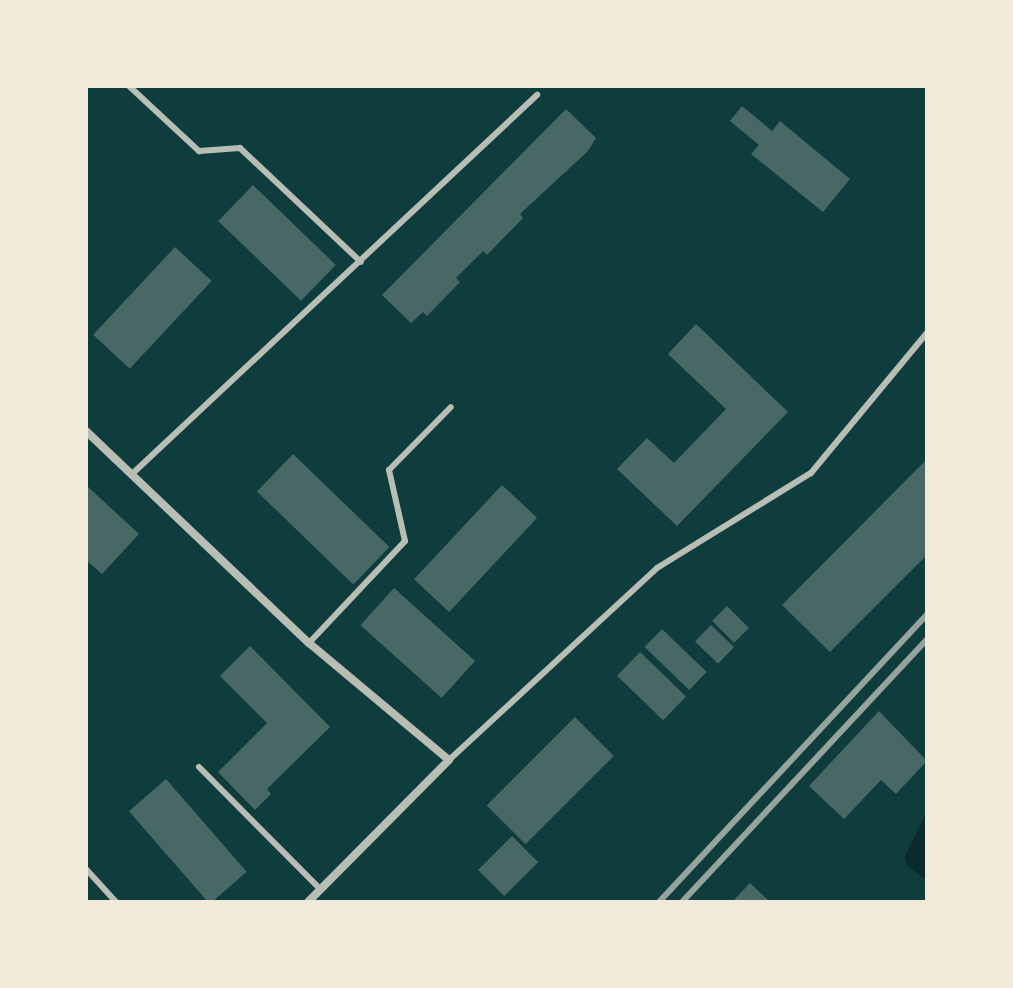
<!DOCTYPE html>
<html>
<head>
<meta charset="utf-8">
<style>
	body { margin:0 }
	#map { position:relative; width:1013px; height:988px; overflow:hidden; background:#0f3d3e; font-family:"Fira Sans Condensed",sans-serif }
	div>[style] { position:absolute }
	.water>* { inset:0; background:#0a2a2b }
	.building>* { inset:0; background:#486865; transform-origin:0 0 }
	.service>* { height:6px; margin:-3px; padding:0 3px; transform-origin:3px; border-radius:3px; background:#b8beb3 }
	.minor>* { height:8px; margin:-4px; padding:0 4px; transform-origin:4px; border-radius:4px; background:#b8beb3 }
	.rail>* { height:6px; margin:-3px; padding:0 3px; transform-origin:3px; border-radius:3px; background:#97a49c }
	span { translate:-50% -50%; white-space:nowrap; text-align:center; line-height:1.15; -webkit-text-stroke:7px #f1e9da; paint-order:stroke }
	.frame { position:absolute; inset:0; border:88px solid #f1e9da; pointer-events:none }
</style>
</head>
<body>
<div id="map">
	<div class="water">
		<div style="clip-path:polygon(927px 811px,927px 881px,907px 865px,905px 856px)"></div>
	</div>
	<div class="building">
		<div style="clip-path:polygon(742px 106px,772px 131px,780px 121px,850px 179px,823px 212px,751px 154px,759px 145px,730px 121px)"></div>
		<div style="clip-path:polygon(566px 109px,596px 138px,588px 151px,520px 214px,523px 218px,487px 255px,483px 251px,456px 278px,460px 282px,427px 316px,423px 312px,411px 323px,382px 295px)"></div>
		<div style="left:253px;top:185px;width:115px;height:50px;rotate:44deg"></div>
		<div style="left:175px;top:247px;width:50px;height:120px;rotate:43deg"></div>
		<div style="clip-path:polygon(696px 324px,788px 412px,677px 526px,617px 469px,647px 438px,674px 463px,726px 409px,668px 354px)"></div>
		<div style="left:293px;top:454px;width:134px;height:52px;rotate:44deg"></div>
		<div style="clip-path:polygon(927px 459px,927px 555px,830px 652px,782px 605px)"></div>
		<div style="clip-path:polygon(86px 485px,139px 534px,102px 574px,86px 560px)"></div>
		<div style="left:502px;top:485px;width:48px;height:129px;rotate:43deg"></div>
		<div style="left:394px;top:588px;width:109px;height:50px;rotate:42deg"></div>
		<div style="left:727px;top:606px;width:31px;height:21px;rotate:45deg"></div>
		<div style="left:711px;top:625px;width:32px;height:23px;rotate:44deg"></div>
		<div style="left:662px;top:629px;width:62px;height:25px;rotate:44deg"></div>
		<div style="clip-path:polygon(250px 646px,330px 727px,267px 789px,271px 794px,255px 810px,218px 772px,267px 723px,220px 676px)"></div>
		<div style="left:640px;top:652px;width:64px;height:33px;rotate:44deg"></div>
		<div style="clip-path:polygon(879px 711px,927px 761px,896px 794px,881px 780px,844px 819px,809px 786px)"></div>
		<div style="left:575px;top:717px;width:55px;height:125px;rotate:45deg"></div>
		<div style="left:166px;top:779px;width:123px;height:49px;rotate:49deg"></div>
		<div style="left:512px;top:836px;width:37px;height:48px;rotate:45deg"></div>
		<div style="clip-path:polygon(750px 883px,770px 902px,732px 902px)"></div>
	</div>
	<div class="service">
		<div style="left:129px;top:86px;width:96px;rotate:42.9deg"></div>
		<div style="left:199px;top:151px;width:41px;rotate:-4.2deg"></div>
		<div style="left:240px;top:148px;width:166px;rotate:43.3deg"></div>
		<div style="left:132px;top:474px;width:555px;rotate:-43.1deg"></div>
		<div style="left:309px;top:643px;width:140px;rotate:-46.7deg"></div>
		<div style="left:405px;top:541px;width:73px;rotate:-102.7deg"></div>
		<div style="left:389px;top:470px;width:88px;rotate:-45.5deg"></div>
		<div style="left:449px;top:760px;width:283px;rotate:-42.7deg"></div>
		<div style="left:657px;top:568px;width:181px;rotate:-31.7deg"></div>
		<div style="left:811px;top:473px;width:182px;rotate:-50.4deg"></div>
		<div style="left:199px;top:767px;width:170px;rotate:45.2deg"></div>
		<div style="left:86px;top:869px;width:45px;rotate:47.7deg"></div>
	</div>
	<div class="minor">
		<div style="left:86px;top:431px;width:308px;rotate:43.6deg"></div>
		<div style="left:309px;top:643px;width:182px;rotate:39.9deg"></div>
		<div style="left:449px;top:760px;width:200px;rotate:134.8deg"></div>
	</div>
	<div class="rail">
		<div style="left:659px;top:902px;width:393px;rotate:-47deg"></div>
		<div style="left:682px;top:902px;width:359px;rotate:-47deg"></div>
	</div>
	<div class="frame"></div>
</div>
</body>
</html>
